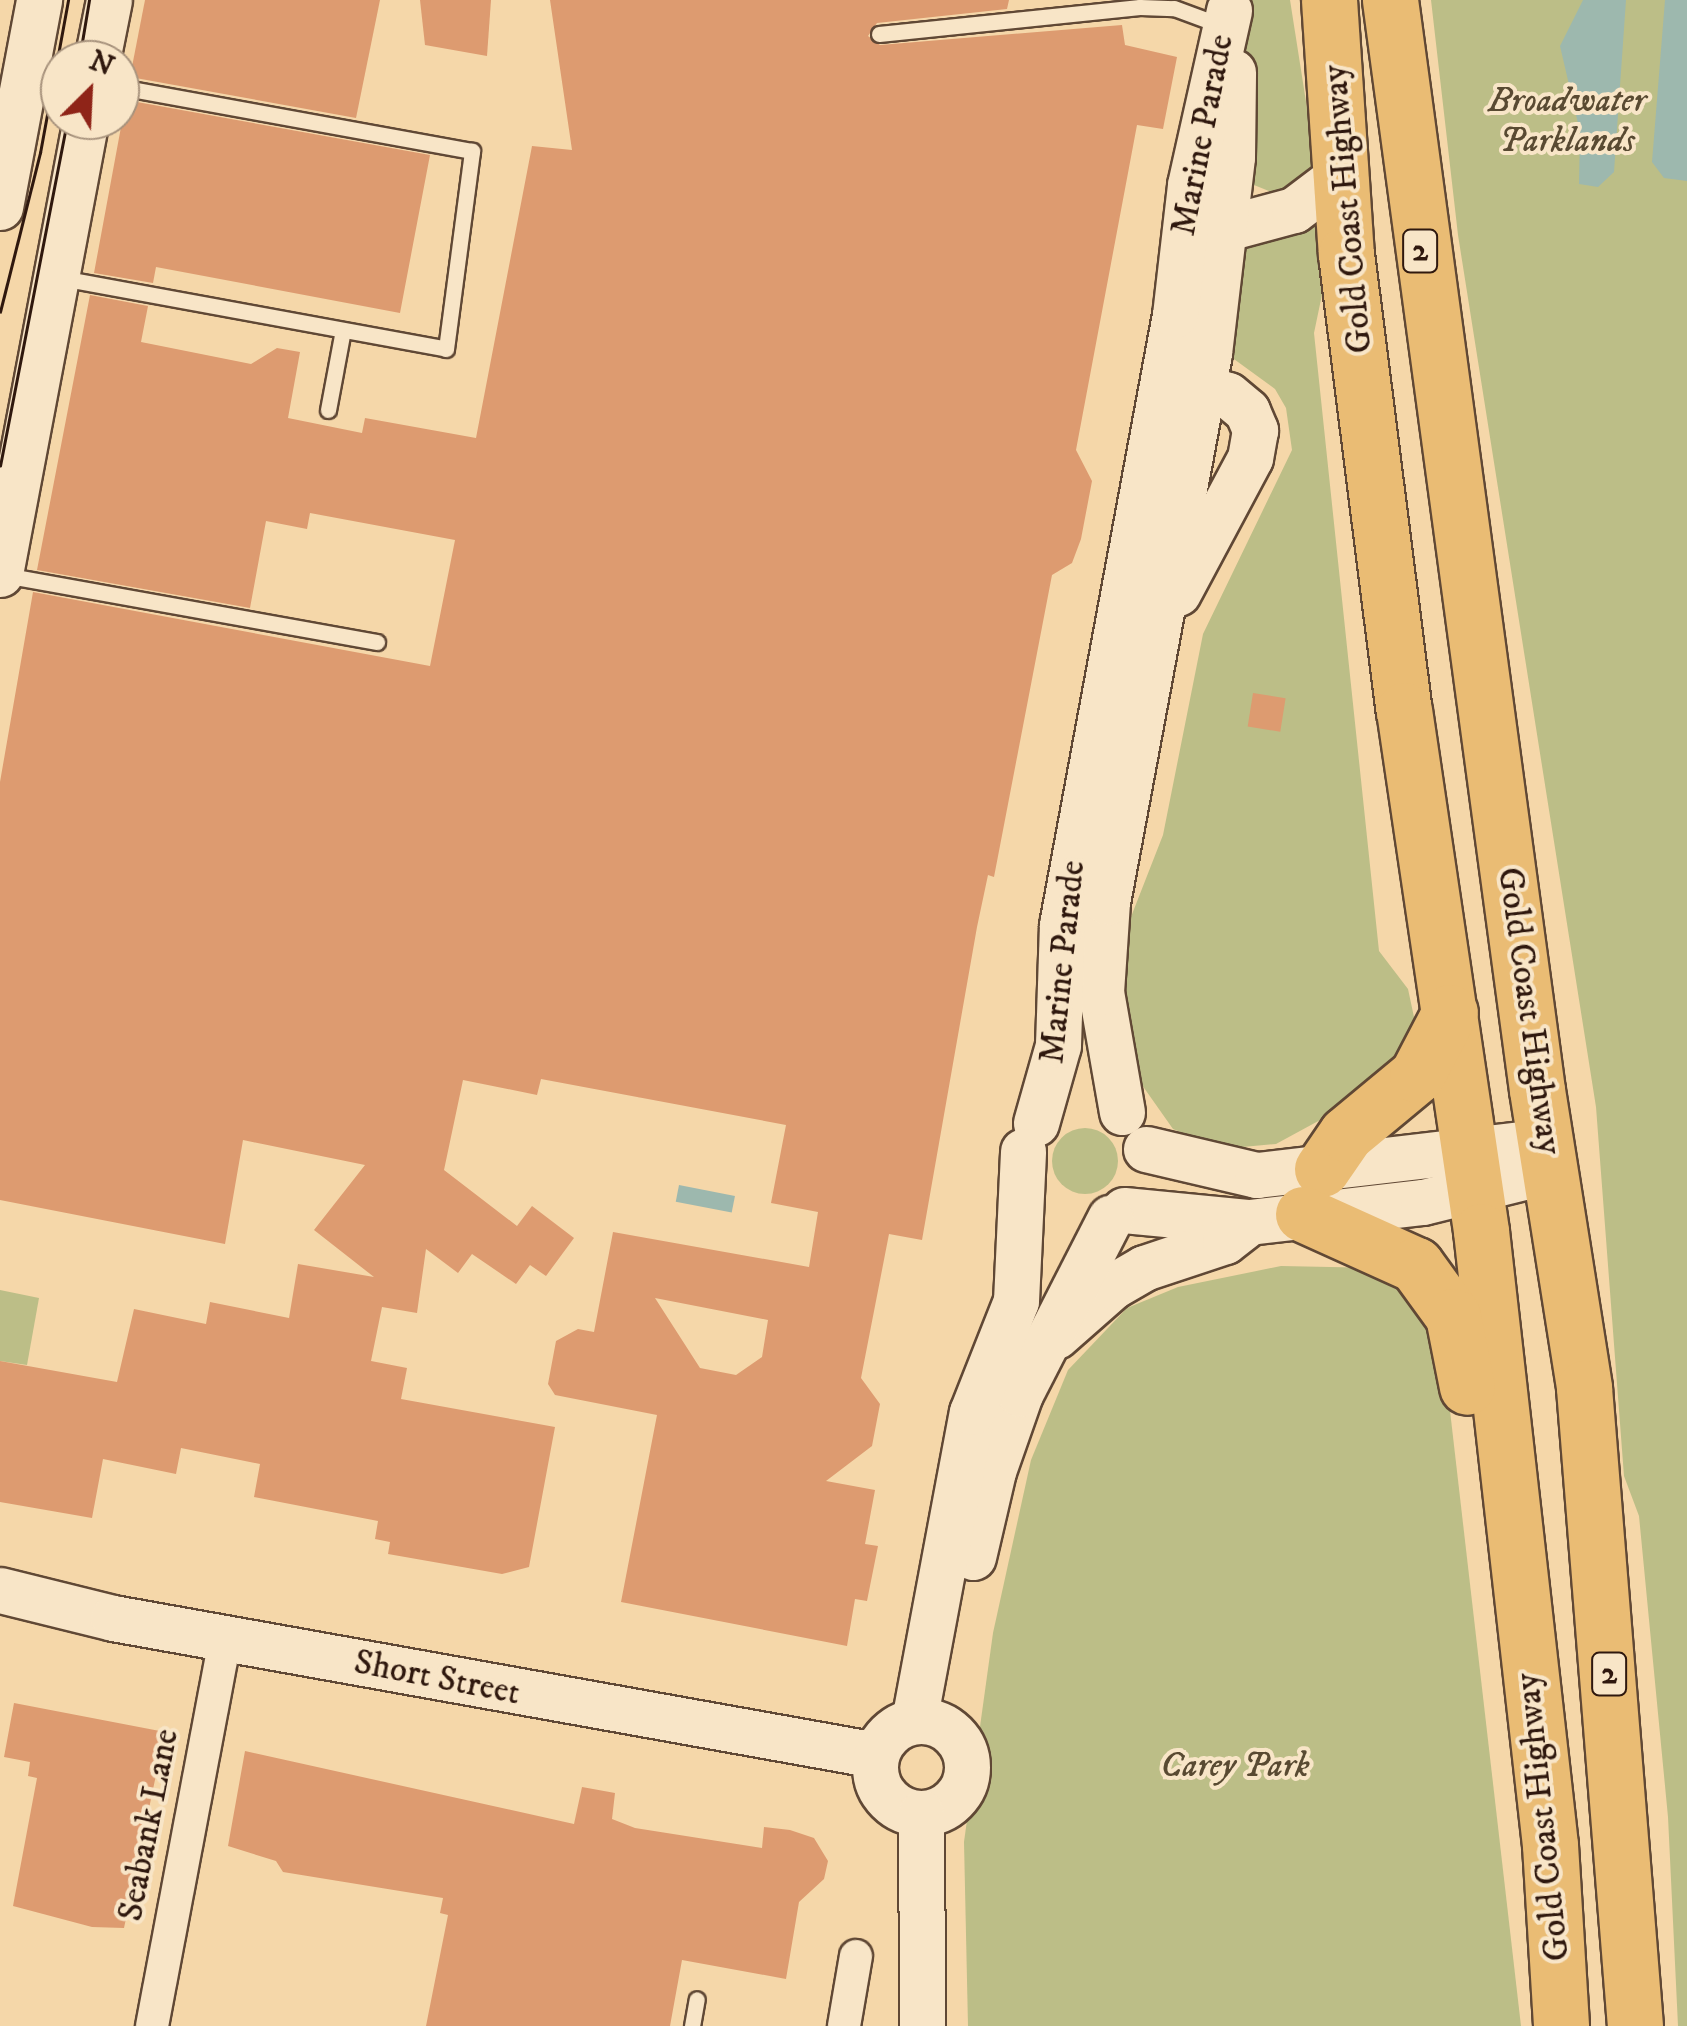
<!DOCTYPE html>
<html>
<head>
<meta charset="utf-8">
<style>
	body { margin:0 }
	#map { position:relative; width:1687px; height:2026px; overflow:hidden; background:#f5d7a9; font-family:"IM FELL DW Pica",serif }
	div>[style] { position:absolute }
	.green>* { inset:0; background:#bcbe87 }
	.round { border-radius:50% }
	.water>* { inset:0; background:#9db8ae; transform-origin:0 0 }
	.building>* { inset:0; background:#dd9b70; transform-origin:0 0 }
	.roads { filter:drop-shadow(2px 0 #604835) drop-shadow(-2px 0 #604835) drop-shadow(0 2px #604835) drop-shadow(0 -2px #604835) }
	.lane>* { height:15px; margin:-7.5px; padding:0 7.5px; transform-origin:7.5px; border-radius:7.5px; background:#f8e5c7 }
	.street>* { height:32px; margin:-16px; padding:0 16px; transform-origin:16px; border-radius:16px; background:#f8e5c7 }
	.secondary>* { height:45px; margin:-22.5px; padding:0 22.5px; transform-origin:22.5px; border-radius:22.5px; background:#f8e5c7 }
	.secondary>.ring { margin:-22.5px; padding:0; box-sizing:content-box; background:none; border:45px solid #f8e5c7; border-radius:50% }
	.highway>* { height:55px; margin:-27.5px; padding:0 27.5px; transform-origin:27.5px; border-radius:27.5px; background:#eabc74 }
	.tram>* { height:2.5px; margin:-1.25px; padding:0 1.25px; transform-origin:1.25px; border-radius:1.25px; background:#2f180e }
	span { translate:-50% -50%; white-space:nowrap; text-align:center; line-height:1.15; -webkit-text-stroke:8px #f8e5c7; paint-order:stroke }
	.shield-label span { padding:2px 8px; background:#f8e5c7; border:2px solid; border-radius:8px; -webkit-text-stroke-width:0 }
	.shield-label { font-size:32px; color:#2f180e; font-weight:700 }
	.park-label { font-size:35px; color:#594a32; font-style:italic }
	.street-label { font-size:35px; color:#2f180e }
	.north { position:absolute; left:40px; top:40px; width:100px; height:100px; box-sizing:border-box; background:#f8e5c7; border:2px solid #a8937d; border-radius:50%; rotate:24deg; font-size:28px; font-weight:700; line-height:40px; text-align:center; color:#2f180e }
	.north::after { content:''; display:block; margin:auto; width:35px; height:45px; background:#8f2418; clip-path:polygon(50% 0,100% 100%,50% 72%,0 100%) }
</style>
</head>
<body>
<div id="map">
	<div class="green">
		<div style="clip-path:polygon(1246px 0,1290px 0,1315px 159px,1310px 177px,1279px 195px,1249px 183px,1242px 167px)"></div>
		<div style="clip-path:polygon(1431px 0,1687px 0,1687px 2026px,1678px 2026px,1668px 1817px,1639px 1516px,1624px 1476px,1596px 1107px,1458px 235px)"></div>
		<div style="clip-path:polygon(1323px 216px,1329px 261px,1314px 333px,1379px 951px,1408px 989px,1417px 1031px,1368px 1094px,1276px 1144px,1221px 1149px,1173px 1129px,1142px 1085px,1121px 1015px,1120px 945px,1163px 835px,1203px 634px,1292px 450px,1286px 408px,1275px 389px,1227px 354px,1231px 249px)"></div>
		<div class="round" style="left:1052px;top:1128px;width:66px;height:66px"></div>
		<div style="clip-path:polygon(1281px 1266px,1380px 1268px,1426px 1311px,1443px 1350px,1521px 2026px,968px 2026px,964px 1842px,993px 1633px,1031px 1460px,1068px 1370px,1127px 1308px,1178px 1287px)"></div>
		<div style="clip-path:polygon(0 1290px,39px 1298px,27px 1365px,0 1361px)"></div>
	</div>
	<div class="water">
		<div style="clip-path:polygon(1583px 0,1626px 0,1614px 172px,1598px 187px,1579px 184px,1580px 132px,1560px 46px)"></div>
		<div style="clip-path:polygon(1665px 0,1687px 0,1687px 181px,1664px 178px,1652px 162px)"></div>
		<div style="left:679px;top:1185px;width:57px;height:17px;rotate:11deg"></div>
	</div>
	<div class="building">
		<div style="clip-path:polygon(145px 0,380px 0,356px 118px,130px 77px)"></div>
		<div style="clip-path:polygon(420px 0,491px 0,487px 56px,425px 45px)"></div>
		<div style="clip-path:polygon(evenodd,550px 0,1009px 0,1007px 9px,877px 23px,868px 36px,880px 45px,1122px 25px,1125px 45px,1177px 57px,1163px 129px,1137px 125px,1076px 450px,1092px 481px,1081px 539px,1072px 563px,1052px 575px,994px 877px,988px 875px,977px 927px,922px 1240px,889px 1234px,861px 1378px,880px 1404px,872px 1446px,826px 1481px,875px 1490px,865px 1544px,878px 1546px,867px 1601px,855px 1599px,847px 1646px,621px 1602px,657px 1415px,555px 1395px,548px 1384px,556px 1341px,578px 1329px,594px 1332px,613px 1232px,809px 1267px,818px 1212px,771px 1203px,786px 1125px,541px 1079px,537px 1095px,463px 1080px,444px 1170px,517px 1226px,532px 1206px,574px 1238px,546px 1276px,530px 1265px,516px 1284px,472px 1254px,458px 1273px,426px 1249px,417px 1313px,382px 1307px,371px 1361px,407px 1368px,401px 1399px,555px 1427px,529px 1567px,502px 1574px,388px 1554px,390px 1542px,375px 1539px,378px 1521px,254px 1497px,260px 1464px,181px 1448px,176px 1474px,103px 1459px,92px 1518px,0 1502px,0 1361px,117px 1382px,134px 1309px,206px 1324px,210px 1302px,289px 1318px,298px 1264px,374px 1277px,314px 1230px,365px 1165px,243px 1140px,225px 1244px,0 1200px,0 782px,33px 592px,430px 666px,455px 540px,310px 513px,307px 529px,266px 521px,250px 608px,37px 570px,90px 295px,148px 306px,141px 342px,251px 364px,277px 348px,300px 352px,288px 418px,362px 433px,365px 418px,476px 438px,532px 146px,572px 150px,550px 0,655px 1298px,768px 1320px,762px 1357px,736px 1375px,700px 1368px,655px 1298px)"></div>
		<div style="clip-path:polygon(126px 100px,430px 155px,400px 313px,156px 267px,153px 283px,94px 273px)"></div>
		<div style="left:1253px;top:693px;width:33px;height:34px;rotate:9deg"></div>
		<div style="clip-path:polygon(14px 1703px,165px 1732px,124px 1928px,92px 1927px,13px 1906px,37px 1778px,28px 1776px,30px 1762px,4px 1757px)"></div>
		<div style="clip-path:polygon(245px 1751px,574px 1824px,582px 1787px,615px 1793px,612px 1819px,635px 1828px,762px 1848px,764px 1827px,790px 1830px,814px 1838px,828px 1861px,824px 1879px,799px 1902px,786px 1979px,682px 1960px,670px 2026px,426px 2026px,448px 1915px,440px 1913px,443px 1898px,283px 1872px,276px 1861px,228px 1846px)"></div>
	</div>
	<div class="roads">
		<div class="lane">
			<div style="left:879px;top:34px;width:262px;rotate:-5.9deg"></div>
			<div style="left:1140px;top:7px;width:34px;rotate:2deg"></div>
			<div style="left:1174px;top:8px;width:49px;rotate:20.3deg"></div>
			<div style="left:61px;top:278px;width:391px;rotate:10.4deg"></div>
			<div style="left:446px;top:349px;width:200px;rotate:-82.5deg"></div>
			<div style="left:472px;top:151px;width:358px;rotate:-169.7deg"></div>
			<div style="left:328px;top:410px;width:81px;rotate:-79.4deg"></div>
			<div style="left:4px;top:575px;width:379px;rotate:10.2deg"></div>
			<div style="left:692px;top:2026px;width:27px;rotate:-80deg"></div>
		</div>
		<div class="street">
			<div style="left:152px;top:2026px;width:395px;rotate:-79.3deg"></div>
			<div style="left:844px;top:2026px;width:71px;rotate:-80.3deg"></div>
		</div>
		<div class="secondary">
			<div style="left:97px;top:60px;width:61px;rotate:-78.7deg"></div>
			<div style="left:0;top:207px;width:211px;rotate:-79.3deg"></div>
			<div style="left:1200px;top:246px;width:29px;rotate:-36deg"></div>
			<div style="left:1223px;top:229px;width:73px;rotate:-15deg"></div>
			<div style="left:1294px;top:210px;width:63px;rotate:-37.2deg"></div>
			<div style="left:1177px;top:396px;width:28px;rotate:-19deg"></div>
			<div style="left:1203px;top:387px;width:26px;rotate:18deg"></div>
			<div style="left:1228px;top:395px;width:25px;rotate:40deg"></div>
			<div style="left:1247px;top:411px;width:21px;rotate:67deg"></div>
			<div style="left:1255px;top:430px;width:28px;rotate:100deg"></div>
			<div style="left:1250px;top:458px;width:153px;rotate:118.1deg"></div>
			<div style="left:0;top:574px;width:462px;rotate:-79.3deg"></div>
			<div style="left:1122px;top:1112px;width:122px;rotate:-99.9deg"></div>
			<div style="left:1101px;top:992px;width:90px;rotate:-86.2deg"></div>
			<div style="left:1107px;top:902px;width:558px;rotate:-79.47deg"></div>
			<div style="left:1209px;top:353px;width:197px;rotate:-83.3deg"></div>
			<div style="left:1232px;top:157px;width:85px;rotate:-89.3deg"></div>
			<div style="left:1036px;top:1123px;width:81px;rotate:-74.2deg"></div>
			<div style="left:1058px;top:1045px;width:120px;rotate:-88.1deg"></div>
			<div style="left:1062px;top:925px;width:620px;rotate:-79.51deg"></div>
			<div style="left:1175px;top:315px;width:131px;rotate:-83.4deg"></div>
			<div style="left:1190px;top:185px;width:179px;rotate:-77.4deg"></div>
			<div style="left:1146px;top:1149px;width:114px;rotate:13.2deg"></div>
			<div style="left:1257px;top:1175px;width:291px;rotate:-6.7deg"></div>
			<div style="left:1124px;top:1210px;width:126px;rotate:5.5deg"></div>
			<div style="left:1249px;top:1222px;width:175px;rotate:-6.6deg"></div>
			<div style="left:1423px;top:1202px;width:132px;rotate:-14deg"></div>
			<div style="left:1056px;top:1336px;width:76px;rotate:-41.3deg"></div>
			<div style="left:1113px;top:1286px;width:36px;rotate:-30deg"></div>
			<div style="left:1144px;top:1268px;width:85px;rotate:-18.4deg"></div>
			<div style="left:1225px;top:1241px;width:31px;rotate:-38deg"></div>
			<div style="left:973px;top:1557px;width:88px;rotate:-76.9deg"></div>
			<div style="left:993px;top:1471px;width:82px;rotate:-70.7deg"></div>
			<div style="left:1020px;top:1394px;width:198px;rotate:-62.9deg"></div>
			<div style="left:0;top:1590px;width:116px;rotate:13.9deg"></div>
			<div style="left:113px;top:1618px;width:775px;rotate:10.18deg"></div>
			<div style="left:914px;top:1721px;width:314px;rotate:-79.4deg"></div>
			<div style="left:972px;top:1412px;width:119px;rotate:-68.4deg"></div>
			<div style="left:1016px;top:1301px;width:150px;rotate:-87.3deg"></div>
			<div class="ring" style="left:875px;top:1721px;width:47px;height:47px"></div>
			<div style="left:921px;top:1813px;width:213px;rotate:89.7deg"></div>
		</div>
		<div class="highway">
			<div style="left:1329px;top:0;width:255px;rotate:86.2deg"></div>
			<div style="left:1346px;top:254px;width:460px;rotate:82.8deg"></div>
			<div style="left:1404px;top:710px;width:527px;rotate:81.59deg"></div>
			<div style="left:1481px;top:1231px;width:618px;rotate:83.59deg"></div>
			<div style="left:1550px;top:1845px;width:181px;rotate:86.5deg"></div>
			<div style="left:1390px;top:0;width:1100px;rotate:82.32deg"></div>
			<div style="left:1537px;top:1090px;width:302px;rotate:81deg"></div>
			<div style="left:1584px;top:1388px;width:640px;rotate:85.43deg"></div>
			<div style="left:1322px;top:1169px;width:42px;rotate:-55.6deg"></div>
			<div style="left:1346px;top:1134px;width:92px;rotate:-39.7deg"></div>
			<div style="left:1417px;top:1075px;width:71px;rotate:-62.4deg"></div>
			<div style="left:1303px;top:1214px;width:124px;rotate:24.3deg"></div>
			<div style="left:1416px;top:1265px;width:63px;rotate:54deg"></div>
			<div style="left:1453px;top:1316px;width:72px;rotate:78.8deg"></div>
		</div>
	</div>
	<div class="tram">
		<div style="left:79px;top:60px;width:61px;rotate:-80.5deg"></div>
		<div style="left:0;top:312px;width:164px;rotate:-75.9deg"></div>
		<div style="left:40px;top:153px;width:156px;rotate:-79.6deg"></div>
		<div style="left:0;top:466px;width:352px;rotate:-79deg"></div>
	</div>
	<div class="shield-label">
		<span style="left:1420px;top:251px">2</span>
		<span style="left:1609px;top:1674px">2</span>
	</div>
	<div class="park-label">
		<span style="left:1567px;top:121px">Broadwater<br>Parklands</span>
		<span style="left:1235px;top:1766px">Carey Park</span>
	</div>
	<div class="street-label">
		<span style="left:1203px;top:135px;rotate:-79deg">Marine Parade</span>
		<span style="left:1348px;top:209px;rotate:-95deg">Gold Coast Highway</span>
		<span style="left:1063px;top:962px;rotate:-84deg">Marine Parade</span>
		<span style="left:1529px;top:1011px;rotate:82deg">Gold Coast Highway</span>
		<span style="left:437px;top:1678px;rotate:11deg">Short Street</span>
		<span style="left:1543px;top:1817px;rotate:-96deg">Gold Coast Highway</span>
		<span style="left:149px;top:1825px;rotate:-79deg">Seabank Lane</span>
	</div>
	<div class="north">N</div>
</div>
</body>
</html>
